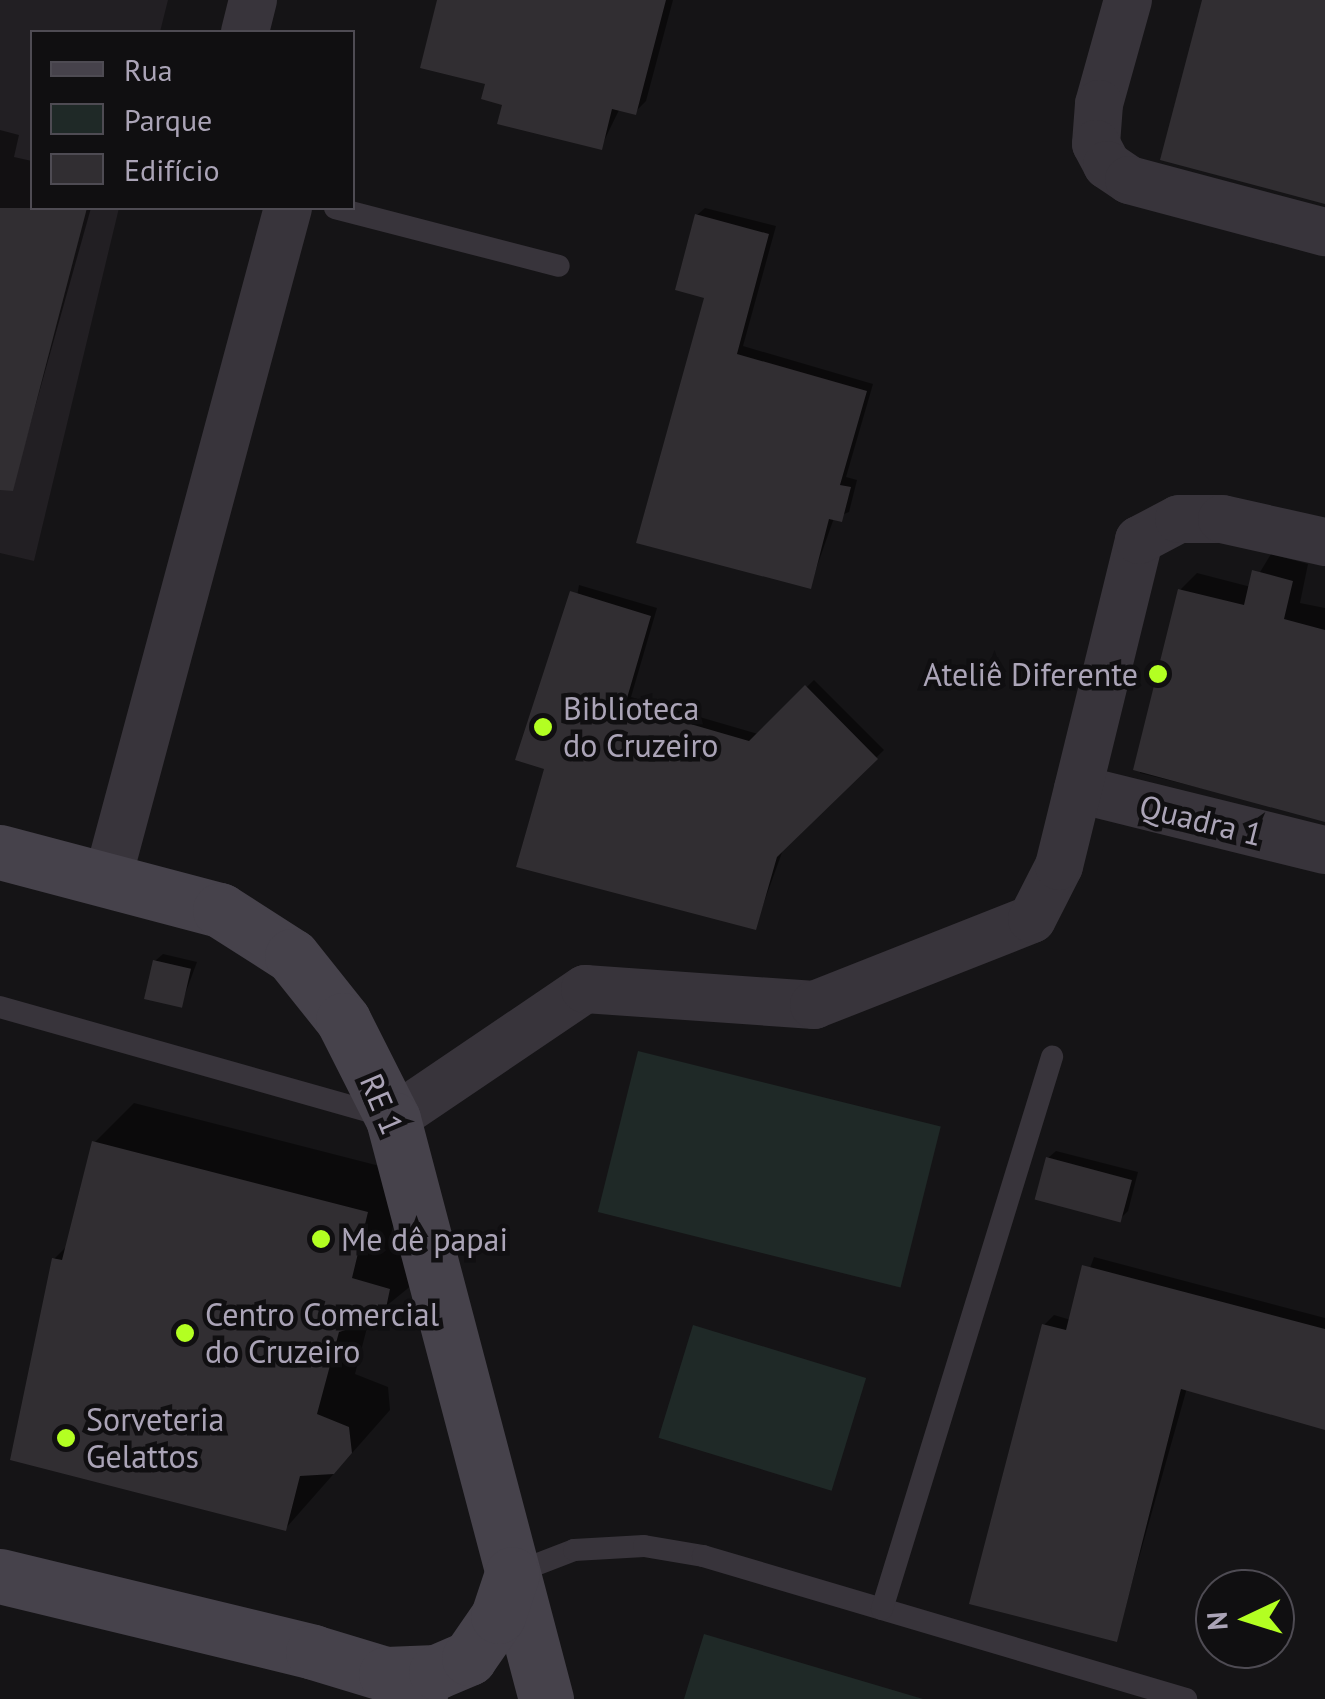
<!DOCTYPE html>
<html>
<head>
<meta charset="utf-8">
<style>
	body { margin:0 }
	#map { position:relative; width:1325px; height:1699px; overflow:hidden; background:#151416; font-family:"PT Sans",sans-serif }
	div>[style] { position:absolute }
	.built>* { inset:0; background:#221f23 }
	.green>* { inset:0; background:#1f2927; transform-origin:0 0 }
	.shadow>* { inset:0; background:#0007 }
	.building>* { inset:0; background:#312e32; transform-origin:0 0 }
	.lane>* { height:22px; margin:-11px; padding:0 11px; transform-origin:11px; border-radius:11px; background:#38343b }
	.street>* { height:48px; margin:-24px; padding:0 24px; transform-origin:24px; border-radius:24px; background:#38343b }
	.secondary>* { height:55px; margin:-27.5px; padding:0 27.5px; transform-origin:27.5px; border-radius:27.5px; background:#46424b }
	.dots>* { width:28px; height:28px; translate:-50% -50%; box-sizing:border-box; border:5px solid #100f11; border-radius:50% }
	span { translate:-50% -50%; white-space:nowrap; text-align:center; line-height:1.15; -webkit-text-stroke:9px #100f11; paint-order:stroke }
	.poi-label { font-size:32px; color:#aba4b7 }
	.right { translate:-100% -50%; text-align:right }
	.left { translate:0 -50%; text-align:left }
	.street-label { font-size:32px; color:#aba4b7 }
	.legend { position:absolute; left:30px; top:30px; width:325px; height:180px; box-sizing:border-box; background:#100f11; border:2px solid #4e4b53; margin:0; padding:12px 18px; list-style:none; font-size:30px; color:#aba4b7 }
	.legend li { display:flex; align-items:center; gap:20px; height:50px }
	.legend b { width:50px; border:2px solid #4e4b53 }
	.north { position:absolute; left:1195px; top:1569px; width:100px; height:100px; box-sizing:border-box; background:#100f11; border:2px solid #4e4b53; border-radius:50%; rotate:266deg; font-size:28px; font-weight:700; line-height:40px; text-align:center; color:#aba4b7 }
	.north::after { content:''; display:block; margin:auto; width:35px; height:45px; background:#b3ff22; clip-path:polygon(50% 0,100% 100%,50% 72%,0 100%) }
</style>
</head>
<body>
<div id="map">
	<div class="built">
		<div style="clip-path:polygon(0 0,168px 0,160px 32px,32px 32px,32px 208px,119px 208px,34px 561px,0 553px)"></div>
	</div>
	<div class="green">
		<div style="left:638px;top:1051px;width:312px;height:166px;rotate:14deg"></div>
		<div style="left:693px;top:1325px;width:181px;height:118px;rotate:17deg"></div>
		<div style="clip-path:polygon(704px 1634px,923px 1699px,684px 1699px)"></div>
	</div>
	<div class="shadow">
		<div style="clip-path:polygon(440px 0,673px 0,646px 101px,635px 112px,620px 108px,601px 147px,505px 103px)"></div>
		<div style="clip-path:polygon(0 130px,19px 135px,14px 157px,32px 161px,32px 208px,91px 208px,14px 482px,0 479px)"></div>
		<div style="clip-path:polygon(705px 208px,776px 226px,743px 346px,873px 384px,846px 477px,857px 480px,849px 512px,834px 518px,810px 586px,707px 296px,697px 215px)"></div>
		<div style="clip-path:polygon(1271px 554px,1308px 564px,1300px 603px,1325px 608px,1325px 819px,1140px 773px,1180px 590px,1197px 573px,1251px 587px)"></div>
		<div style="clip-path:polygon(579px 585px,657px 608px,631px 697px,758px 734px,814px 680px,884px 750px,784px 847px,755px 927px,547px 767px)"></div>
		<div style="clip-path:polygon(163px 954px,197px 962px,181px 1005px,155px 961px)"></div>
		<div style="clip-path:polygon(134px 1103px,407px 1173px,390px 1238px,428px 1249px,423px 1276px,369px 1320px,355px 1374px,388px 1387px,390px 1410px,286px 1528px,54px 1259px,69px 1244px,94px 1143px)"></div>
		<div style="clip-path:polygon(1056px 1151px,1138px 1172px,1128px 1211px,1120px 1219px,1048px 1158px)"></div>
		<div style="clip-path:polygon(1094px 1257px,1325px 1318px,1325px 1425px,1187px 1388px,1116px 1639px,1044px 1325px,1054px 1315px,1071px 1320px)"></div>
	</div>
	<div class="building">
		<div style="clip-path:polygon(437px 0,666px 0,636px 115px,612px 109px,602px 150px,497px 124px,502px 105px,481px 99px,485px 84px,420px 68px)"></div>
		<div style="clip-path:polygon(1202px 0,1325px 0,1325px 204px,1160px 160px)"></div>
		<div style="clip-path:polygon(0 208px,87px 208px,13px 491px,0 490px)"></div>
		<div style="clip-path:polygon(695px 214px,769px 234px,737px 354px,867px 391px,840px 485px,851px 487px,842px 522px,829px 519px,811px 589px,636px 543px,704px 298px,675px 290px)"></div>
		<div style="clip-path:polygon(1252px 570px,1293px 581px,1284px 619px,1325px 630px,1325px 822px,1133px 770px,1178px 589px,1244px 605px)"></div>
		<div style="clip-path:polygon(570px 591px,651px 616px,625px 705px,749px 741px,805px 685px,878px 759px,777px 857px,756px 930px,516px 867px,544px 769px,515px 760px)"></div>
		<div style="left:153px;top:960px;width:39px;height:40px;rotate:13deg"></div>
		<div style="clip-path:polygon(92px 1141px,368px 1212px,352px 1278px,390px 1289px,384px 1318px,339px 1332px,317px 1414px,349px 1427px,352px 1453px,334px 1474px,300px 1476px,286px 1531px,10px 1460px,52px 1258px,62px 1260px)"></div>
		<div style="left:1046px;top:1157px;width:89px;height:44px;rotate:15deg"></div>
		<div style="clip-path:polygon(1082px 1265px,1325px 1329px,1325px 1430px,1181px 1389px,1117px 1642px,969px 1604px,1042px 1324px,1066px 1330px)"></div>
	</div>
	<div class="lane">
		<div style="left:335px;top:208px;width:231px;rotate:14.5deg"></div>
		<div style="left:0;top:1007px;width:400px;rotate:15.8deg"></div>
		<div style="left:512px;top:1574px;width:66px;rotate:-21.2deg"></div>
		<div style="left:574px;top:1550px;width:70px;rotate:-3.3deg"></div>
		<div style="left:644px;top:1546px;width:60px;rotate:9.6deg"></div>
		<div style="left:703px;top:1556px;width:504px;rotate:16.49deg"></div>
		<div style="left:882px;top:1609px;width:578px;rotate:-72.88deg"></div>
	</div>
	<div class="street">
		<div style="left:1128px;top:0;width:108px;rotate:105.6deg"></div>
		<div style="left:1099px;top:104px;width:40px;rotate:94.3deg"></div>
		<div style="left:1096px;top:144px;width:24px;rotate:62deg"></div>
		<div style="left:1107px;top:165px;width:27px;rotate:34deg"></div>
		<div style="left:1129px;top:180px;width:203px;rotate:14.9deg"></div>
		<div style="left:245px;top:32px;width:33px;rotate:-76deg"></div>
		<div style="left:1078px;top:789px;width:254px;rotate:13.9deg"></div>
		<div style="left:107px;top:881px;width:697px;rotate:-74.95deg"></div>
		<div style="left:393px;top:1119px;width:232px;rotate:-34.1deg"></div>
		<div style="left:585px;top:989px;width:230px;rotate:4deg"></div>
		<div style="left:814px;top:1005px;width:234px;rotate:-21.5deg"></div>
		<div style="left:1032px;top:919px;width:59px;rotate:-63deg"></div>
		<div style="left:1059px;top:866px;width:336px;rotate:-76.2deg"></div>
		<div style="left:1139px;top:540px;width:45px;rotate:-27.7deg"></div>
		<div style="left:1179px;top:519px;width:43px"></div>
		<div style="left:1222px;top:519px;width:106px;rotate:12.6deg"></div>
	</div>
	<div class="secondary">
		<div style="left:0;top:852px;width:228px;rotate:14.8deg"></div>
		<div style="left:220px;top:910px;width:85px;rotate:32.6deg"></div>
		<div style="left:292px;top:956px;width:82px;rotate:51.4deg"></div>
		<div style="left:343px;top:1020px;width:111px;rotate:63.2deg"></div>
		<div style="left:393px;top:1119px;width:600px;rotate:75.22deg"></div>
		<div style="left:0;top:1576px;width:322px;rotate:13.6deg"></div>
		<div style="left:313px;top:1652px;width:76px;rotate:16.8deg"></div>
		<div style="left:386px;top:1674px;width:42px;rotate:36.3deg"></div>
		<div style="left:386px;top:1674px;width:50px;rotate:-2.3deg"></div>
		<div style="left:436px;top:1672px;width:36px;rotate:-23deg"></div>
		<div style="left:469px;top:1658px;width:51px;rotate:-55.4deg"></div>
		<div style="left:498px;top:1616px;width:44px;rotate:-71.6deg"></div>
	</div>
	<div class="dots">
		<div style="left:1158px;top:674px;background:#b3ff22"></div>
		<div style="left:543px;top:727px;background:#b3ff22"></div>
		<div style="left:321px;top:1239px;background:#b3ff22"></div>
		<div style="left:185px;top:1333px;background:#b3ff22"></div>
		<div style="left:66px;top:1438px;background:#b3ff22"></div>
	</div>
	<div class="poi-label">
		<span class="right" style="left:1138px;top:674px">Ateliê Diferente</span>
		<span class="left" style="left:563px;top:727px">Biblioteca<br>do Cruzeiro</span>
		<span class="left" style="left:341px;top:1239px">Me dê papai</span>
		<span class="left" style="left:205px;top:1333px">Centro Comercial<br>do Cruzeiro</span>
		<span class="left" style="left:86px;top:1438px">Sorveteria<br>Gelattos</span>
	</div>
	<div class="street-label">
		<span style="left:1201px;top:820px;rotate:14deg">Quadra 1</span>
		<span style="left:382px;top:1104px;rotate:67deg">RE 1</span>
	</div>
	<ul class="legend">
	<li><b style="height:12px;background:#46424b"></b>Rua</li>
	<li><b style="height:28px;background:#1f2927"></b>Parque</li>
	<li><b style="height:28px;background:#312e32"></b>Edifício</li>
	</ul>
	<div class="north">N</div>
</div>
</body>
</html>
